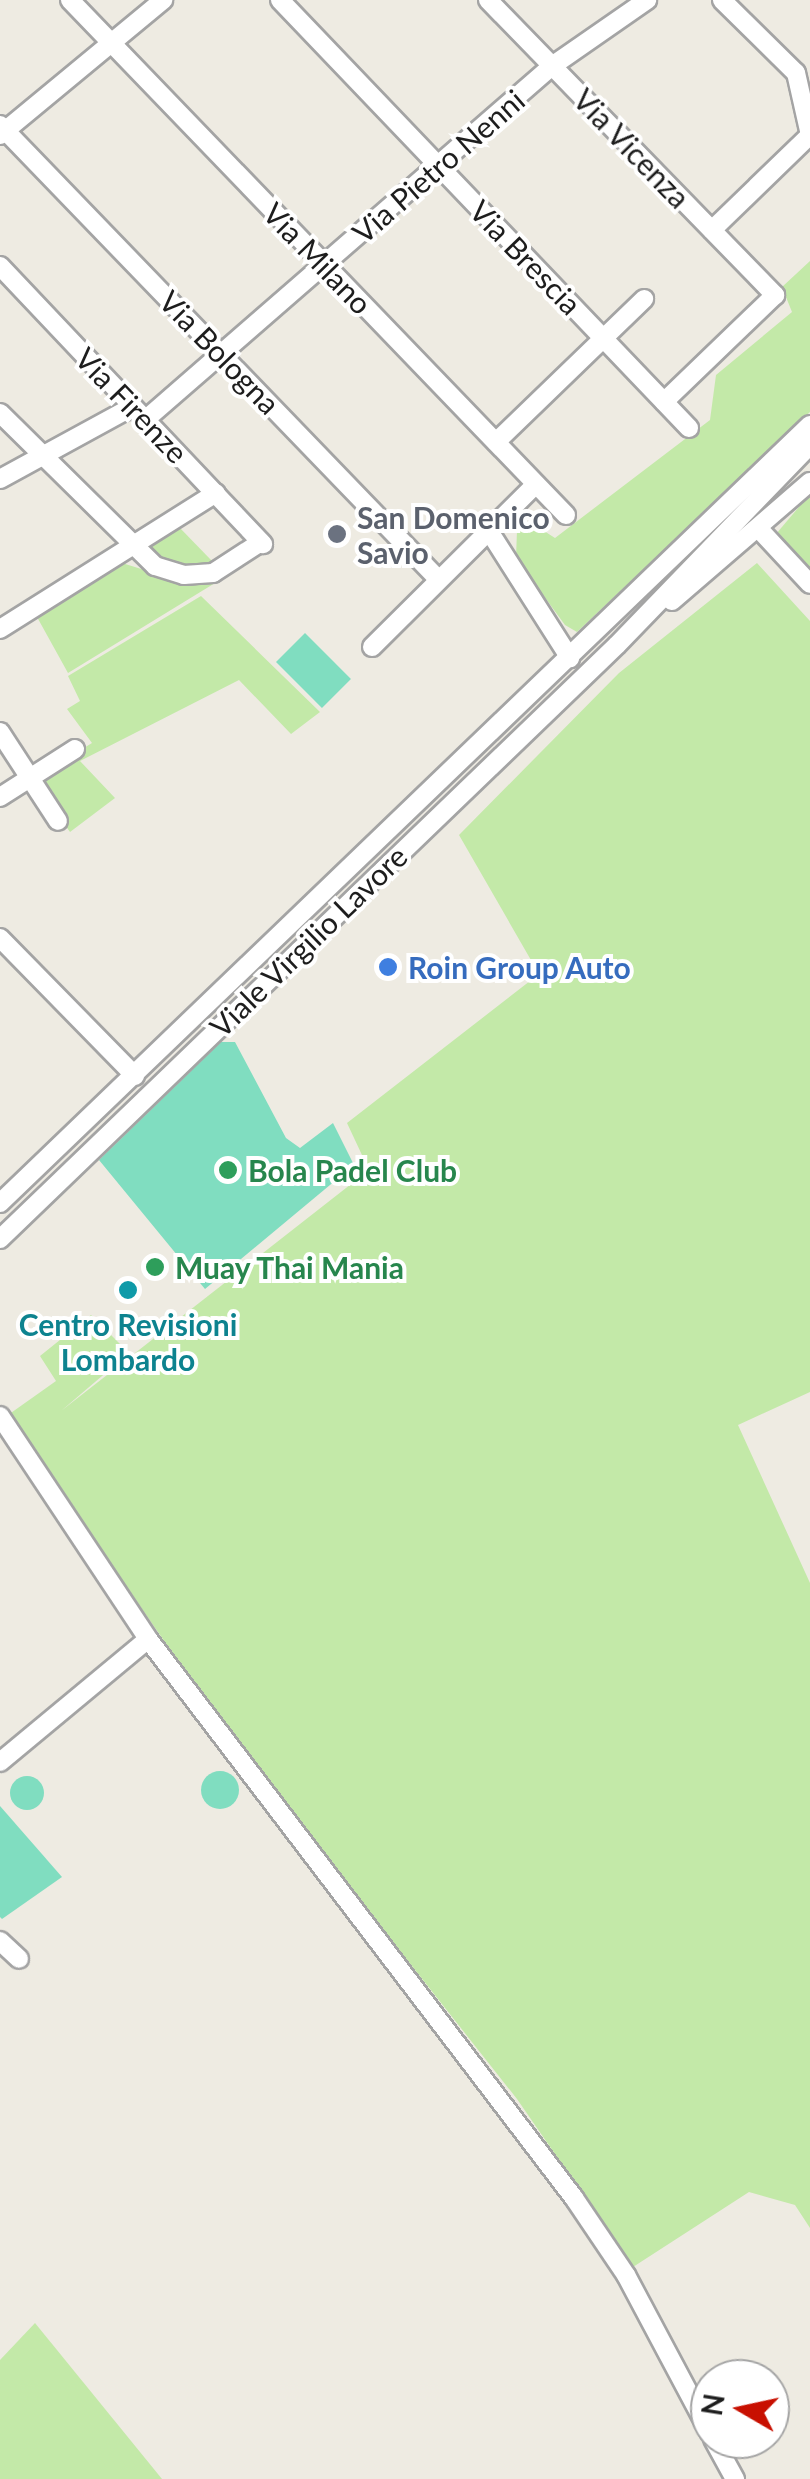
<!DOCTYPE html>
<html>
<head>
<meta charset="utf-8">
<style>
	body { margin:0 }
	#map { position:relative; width:810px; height:2479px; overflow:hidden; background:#eeebe2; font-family:Lato,sans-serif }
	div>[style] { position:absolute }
	.grass>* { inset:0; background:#c3e9a8 }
	.pitch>* { inset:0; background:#80ddc0; transform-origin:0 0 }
	.round { border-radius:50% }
	.roads { filter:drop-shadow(2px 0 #a4a4a4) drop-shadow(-2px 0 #a4a4a4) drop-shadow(0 2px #a4a4a4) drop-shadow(0 -2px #a4a4a4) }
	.minor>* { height:18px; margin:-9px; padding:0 9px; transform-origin:9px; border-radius:9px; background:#fff }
	.dots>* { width:28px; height:28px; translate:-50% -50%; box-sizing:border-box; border:5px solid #fff; border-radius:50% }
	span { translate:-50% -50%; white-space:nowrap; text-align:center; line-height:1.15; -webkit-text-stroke:8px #fff; paint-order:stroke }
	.street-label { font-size:30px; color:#1d1d1d }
	.worship-label { font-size:30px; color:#5b616d; font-weight:700 }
	.left { translate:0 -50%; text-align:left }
	.shop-label { font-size:30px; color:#366cbe; font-weight:700 }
	.leisure-label { font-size:30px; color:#27864d; font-weight:700 }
	.culture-label { font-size:30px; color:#0d838f; font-weight:700 }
	.north { position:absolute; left:690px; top:2359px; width:100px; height:100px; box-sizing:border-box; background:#fff; border:2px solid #a5a5a5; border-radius:50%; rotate:279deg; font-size:28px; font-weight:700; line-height:40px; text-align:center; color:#1d1d1d }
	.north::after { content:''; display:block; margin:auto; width:35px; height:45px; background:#c81001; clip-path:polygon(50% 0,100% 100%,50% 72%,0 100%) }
</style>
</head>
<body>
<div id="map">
	<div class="grass">
		<div style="clip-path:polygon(810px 261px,810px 412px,577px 632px,565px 625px,516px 558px,517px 530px,541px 529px,555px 538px,710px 420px,716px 375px,792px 312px,782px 287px)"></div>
		<div style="clip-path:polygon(810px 494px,810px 571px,776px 534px)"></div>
		<div style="clip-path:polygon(179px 527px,212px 561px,194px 569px,148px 557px,146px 545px)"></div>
		<div style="clip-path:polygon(122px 563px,180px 581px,233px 572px,68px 673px,37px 617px)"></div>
		<div style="clip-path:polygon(757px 563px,810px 621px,810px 1392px,738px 1425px,810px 1583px,810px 2228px,795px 2205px,749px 2192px,633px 2267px,517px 2099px,227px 1732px,8px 1415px,56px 1381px,40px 1356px,91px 1315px,129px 1353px,61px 1411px,369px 1170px,347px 1123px,539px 974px,459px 835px,619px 673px)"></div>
		<div style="clip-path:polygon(201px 596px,320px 712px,291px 734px,239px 680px,80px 761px,115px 798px,70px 832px,33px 779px,92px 743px,67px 709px,80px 701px,68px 676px)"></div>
		<div style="clip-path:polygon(35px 2323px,162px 2479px,0 2479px,0 2360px)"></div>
	</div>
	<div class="pitch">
		<div style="left:305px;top:633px;width:65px;height:41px;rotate:45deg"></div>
		<div style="clip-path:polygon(221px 1042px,235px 1042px,286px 1138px,300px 1148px,333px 1123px,354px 1165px,205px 1289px,99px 1160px)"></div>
		<div class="round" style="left:201px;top:1771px;width:38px;height:38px"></div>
		<div class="round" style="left:10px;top:1776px;width:34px;height:34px"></div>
		<div style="clip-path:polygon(0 1806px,62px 1877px,2px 1919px,0 1917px)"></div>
	</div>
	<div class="roads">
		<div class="minor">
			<div style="left:70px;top:0;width:715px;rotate:46.08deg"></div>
			<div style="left:280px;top:0;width:592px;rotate:46.3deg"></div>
			<div style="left:488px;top:0;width:412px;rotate:45.8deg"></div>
			<div style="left:775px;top:295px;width:154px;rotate:136.1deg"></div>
			<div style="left:0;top:125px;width:632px;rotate:46.03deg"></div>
			<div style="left:0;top:135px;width:212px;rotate:-39.6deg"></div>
			<div style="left:712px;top:230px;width:136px;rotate:-44.1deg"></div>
			<div style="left:810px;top:135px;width:64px;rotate:-102.7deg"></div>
			<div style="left:796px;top:73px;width:104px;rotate:-135.4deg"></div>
			<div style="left:0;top:266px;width:383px;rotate:46.6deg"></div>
			<div style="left:0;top:413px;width:218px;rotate:44.6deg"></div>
			<div style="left:155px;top:566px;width:30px;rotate:17deg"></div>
			<div style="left:184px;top:575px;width:29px;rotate:-4deg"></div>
			<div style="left:213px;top:573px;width:57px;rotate:-32.9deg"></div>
			<div style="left:145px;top:420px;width:539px;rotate:-41.02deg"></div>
			<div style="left:552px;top:66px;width:116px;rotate:-34.8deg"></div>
			<div style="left:496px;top:442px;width:206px;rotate:-44deg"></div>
			<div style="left:0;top:479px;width:150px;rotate:-28.6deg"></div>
			<div style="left:758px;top:528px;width:76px;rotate:47.1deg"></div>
			<div style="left:489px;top:531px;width:151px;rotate:57.5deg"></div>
			<div style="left:672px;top:601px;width:182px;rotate:-40.8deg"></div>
			<div style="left:0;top:629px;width:255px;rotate:-32.2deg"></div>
			<div style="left:372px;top:647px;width:231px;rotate:-44.8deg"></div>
			<div style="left:0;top:732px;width:106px;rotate:56.9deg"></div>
			<div style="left:0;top:797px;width:89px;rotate:-32.6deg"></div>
			<div style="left:0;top:938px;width:193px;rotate:45.6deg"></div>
			<div style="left:0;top:1203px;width:1123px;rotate:-43.85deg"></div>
			<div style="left:0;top:1239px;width:856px;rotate:-43.91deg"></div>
			<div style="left:617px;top:645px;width:278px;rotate:-46deg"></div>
			<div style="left:0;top:1416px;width:268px;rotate:56.4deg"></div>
			<div style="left:148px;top:1639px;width:703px;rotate:52.69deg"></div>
			<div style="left:574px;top:2198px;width:93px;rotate:56deg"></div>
			<div style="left:626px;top:2275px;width:179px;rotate:62deg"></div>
			<div style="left:0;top:1762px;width:192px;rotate:-39.7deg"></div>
			<div style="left:0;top:1941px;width:26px;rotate:43deg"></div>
			<div style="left:713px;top:2439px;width:46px;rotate:61.2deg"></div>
		</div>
	</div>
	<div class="dots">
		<div style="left:337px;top:534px;background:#6b7280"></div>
		<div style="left:388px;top:967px;background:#3f7fe0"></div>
		<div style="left:228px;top:1170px;background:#2e9e5b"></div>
		<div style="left:155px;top:1267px;background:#2e9e5b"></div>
		<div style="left:128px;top:1290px;background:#0f9aa8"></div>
	</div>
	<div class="street-label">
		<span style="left:632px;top:148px;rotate:46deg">Via Vicenza</span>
		<span style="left:438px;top:166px;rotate:-41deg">Via Pietro Nenni</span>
		<span style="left:526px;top:257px;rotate:46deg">Via Brescia</span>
		<span style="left:318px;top:258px;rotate:46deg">Via Milano</span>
		<span style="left:220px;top:352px;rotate:46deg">Via Bologna</span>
		<span style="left:132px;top:405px;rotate:46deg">Via Firenze</span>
		<span style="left:308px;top:941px;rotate:-44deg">Viale Virgilio Lavore</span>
	</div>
	<div class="worship-label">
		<span class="left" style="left:357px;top:534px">San Domenico<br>Savio</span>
	</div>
	<div class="shop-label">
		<span class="left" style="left:408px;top:967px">Roin Group Auto</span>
	</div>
	<div class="leisure-label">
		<span class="left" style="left:248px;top:1170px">Bola Padel Club</span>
		<span class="left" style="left:175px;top:1267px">Muay Thai Mania</span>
	</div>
	<div class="culture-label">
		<span style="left:128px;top:1341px">Centro Revisioni<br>Lombardo</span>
	</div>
	<div class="north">N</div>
</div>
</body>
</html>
